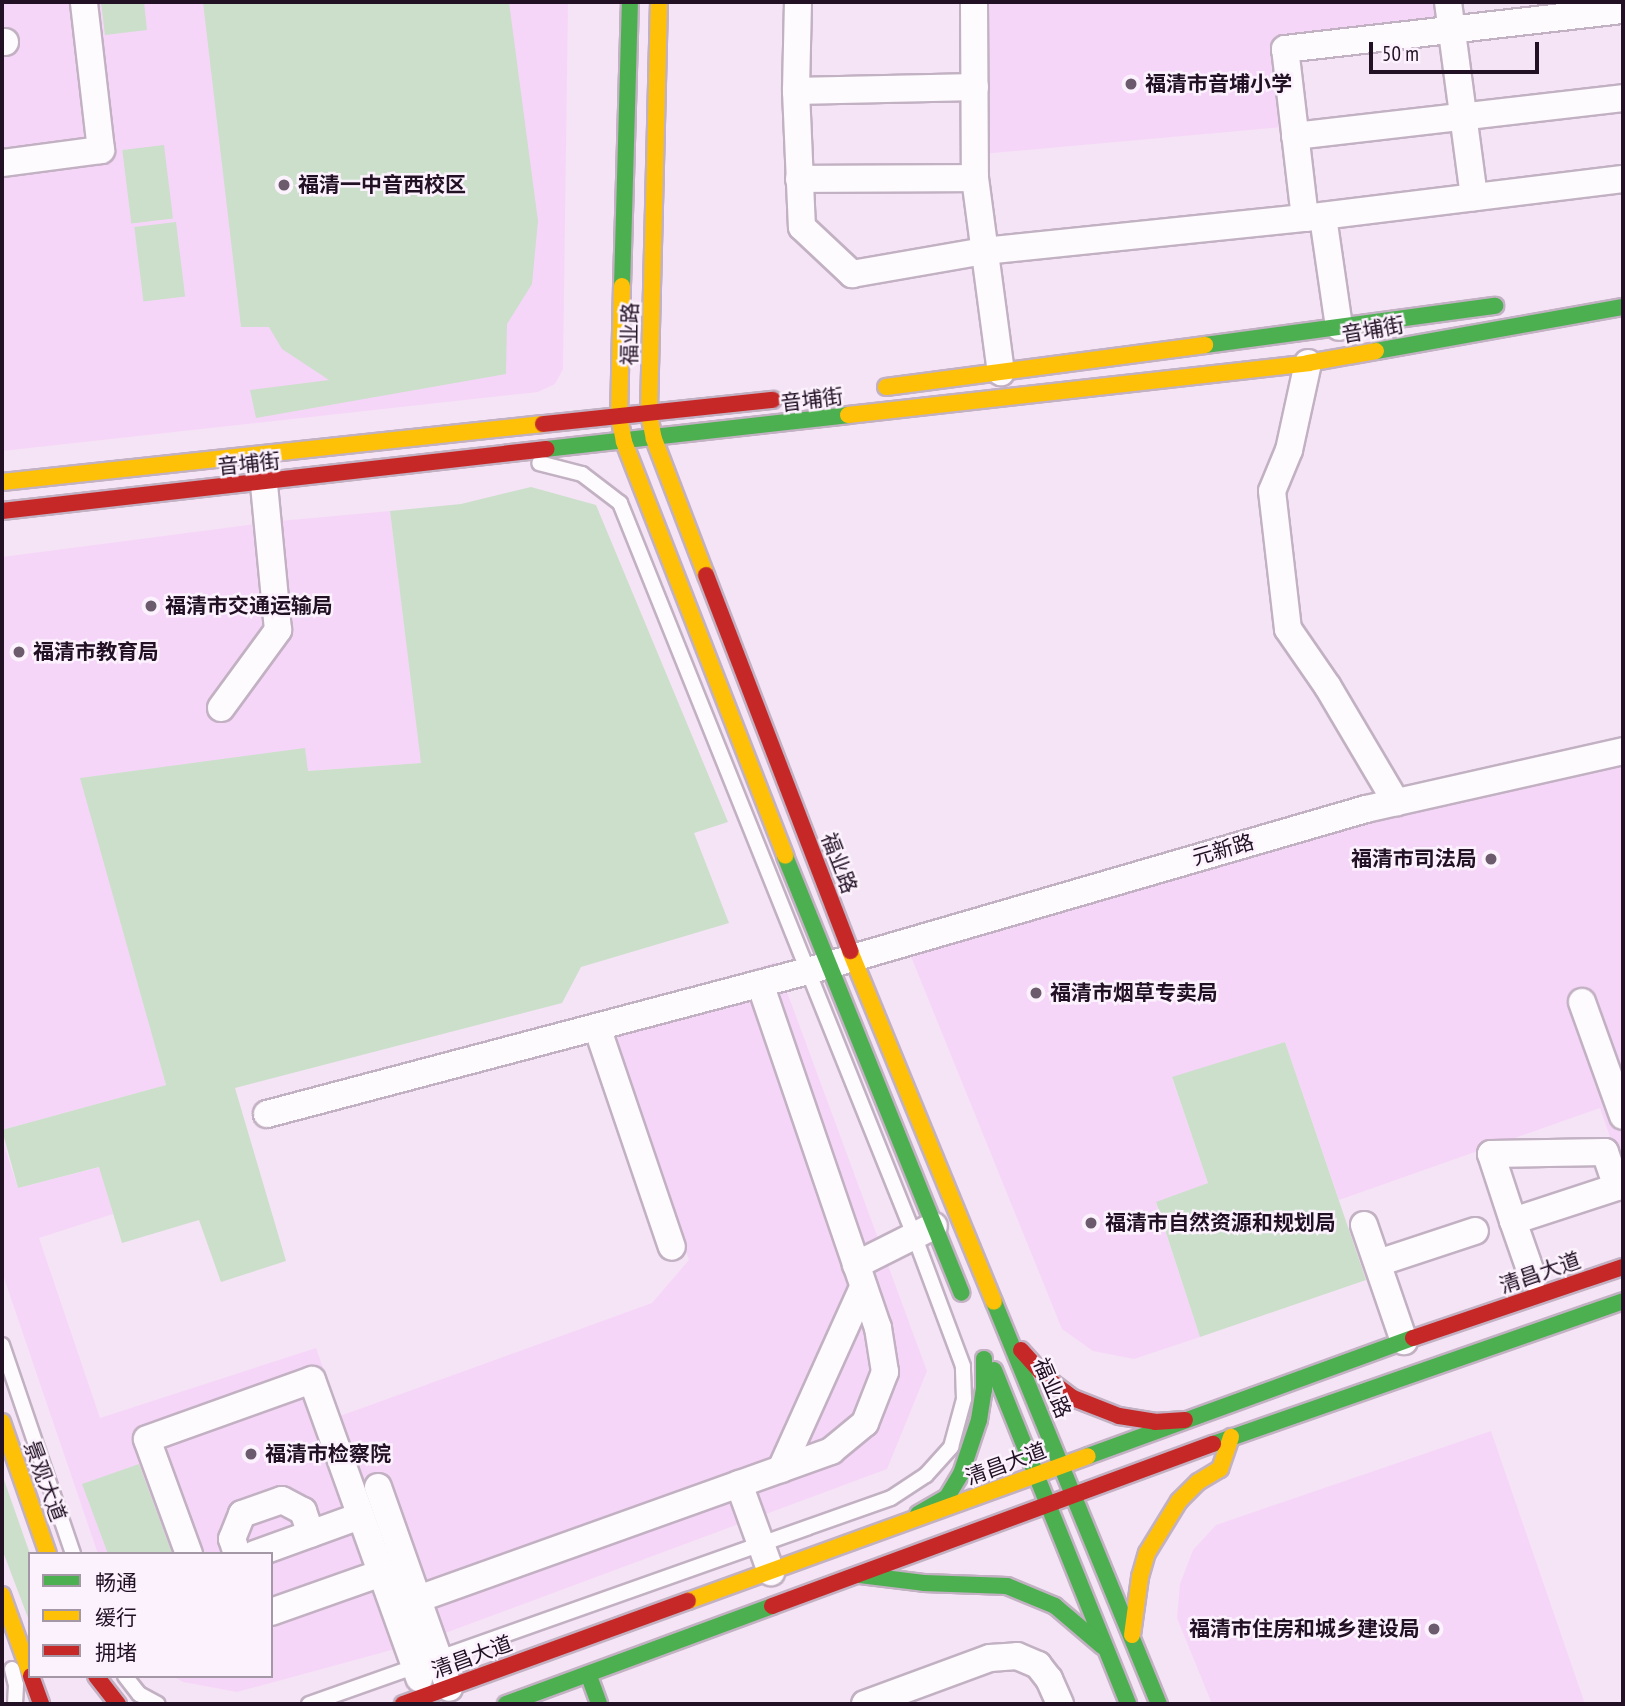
<!DOCTYPE html>
<html>
<head>
<meta charset="utf-8">
<style>
	body { margin:0 }
	#map { position:relative; width:1625px; height:1706px; overflow:hidden; background:#f5e4f5; font-family:"PT Sans Narrow","Noto Sans SC",sans-serif }
	div>[style] { position:absolute }
	.built>* { inset:0; background:#f6d6f8 }
	.green>* { inset:0; background:#cbdfcb; transform-origin:0 0 }
	.roads { filter:drop-shadow(2px 0 #c2b1c2) drop-shadow(-2px 0 #c2b1c2) drop-shadow(0 2px #c2b1c2) drop-shadow(0 -2px #c2b1c2) }
	.lane>* { height:14px; margin:-7px; padding:0 7px; transform-origin:7px; border-radius:7px; background:#fefbfe }
	.street>* { height:26px; margin:-13px; padding:0 13px; transform-origin:13px; border-radius:13px; background:#fefbfe }
	.fast>* { height:16px; margin:-8px; padding:0 8px; transform-origin:8px; border-radius:8px; background:#4caf50 }
	.slow>* { height:16px; margin:-8px; padding:0 8px; transform-origin:8px; border-radius:8px; background:#ffc107 }
	.jam>* { height:16px; margin:-8px; padding:0 8px; transform-origin:8px; border-radius:8px; background:#c62828 }
	.dots>* { width:19px; height:19px; translate:-50% -50%; box-sizing:border-box; border:4px solid #fcf2fd; border-radius:50% }
	span { translate:-50% -50%; white-space:nowrap; text-align:center; line-height:1.15; -webkit-text-stroke:5px #fcf2fd; paint-order:stroke }
	.poi-label { font-size:21px; color:#221024; font-weight:700 }
	.left { translate:0 -50%; text-align:left }
	.right { translate:-100% -50%; text-align:right }
	.street-label { font-size:21px; color:#221024 }
	.frame { position:absolute; inset:0; border:4px solid #221024; pointer-events:none }
	.legend { position:absolute; left:28px; top:1552px; width:245px; height:126px; box-sizing:border-box; background:#fcf2fd; border:2px solid #a598a6; margin:0; padding:9px 12px; list-style:none; font-size:21px; color:#221024 }
	.legend li { display:flex; align-items:center; gap:14px; height:35px }
	.legend b { width:35px; border:2px solid #a598a6 }
	.scale { position:absolute; left:1369px; top:42px; width:170px; height:32px; box-sizing:border-box; border:4px solid #221024; border-top:0; padding-left:9px; font-size:21px; line-height:24px; white-space:nowrap; color:#221024; -webkit-text-stroke:5px #fcf2fd; paint-order:stroke }
</style>
</head>
<body>
<div id="map">
	<div class="built">
		<div style="clip-path:polygon(2px 2px,568px 2px,563px 369px,555px 384px,538px 392px,2px 451px)"></div>
		<div style="clip-path:polygon(979px 2px,1439px 2px,1442px 23px,1279px 42px,1283px 127px,982px 154px)"></div>
		<div style="clip-path:polygon(390px 511px,422px 763px,307px 771px,305px 749px,81px 778px,166px 1085px,2px 1130px,2px 557px,279px 521px)"></div>
		<div style="clip-path:polygon(1623px 764px,1623px 1167px,1621px 1168px,1600px 1108px,1339px 1200px,1285px 1042px,1172px 1078px,1208px 1183px,1156px 1203px,1200px 1337px,1134px 1359px,1093px 1351px,1062px 1329px,910px 954px,1103px 896px,1351px 827px)"></div>
		<div style="clip-path:polygon(776px 962px,927px 1371px,887px 1469px,421px 1642px,237px 1692px,183px 1682px,172px 1676px,271px 1676px,271px 1554px,98px 1554px,2px 1272px,2px 1139px,18px 1188px,100px 1167px,113px 1214px,39px 1238px,100px 1418px,316px 1348px,340px 1416px,652px 1303px,689px 1260px,607px 1018px)"></div>
		<div style="clip-path:polygon(1491px 1431px,1585px 1704px,1212px 1704px,1177px 1618px,1180px 1584px,1193px 1550px,1216px 1525px)"></div>
	</div>
	<div class="green">
		<div style="clip-path:polygon(101px 2px,144px 2px,147px 30px,105px 35px)"></div>
		<div style="clip-path:polygon(203px 2px,509px 2px,538px 221px,532px 284px,507px 324px,506px 374px,256px 418px,250px 390px,329px 380px,282px 349px,269px 327px,241px 327px)"></div>
		<div style="left:164px;top:145px;width:74px;height:42px;rotate:83deg"></div>
		<div style="left:176px;top:222px;width:75px;height:42px;rotate:83deg"></div>
		<div style="clip-path:polygon(531px 487px,596px 505px,728px 822px,694px 833px,729px 923px,581px 967px,562px 1003px,235px 1088px,286px 1261px,221px 1282px,199px 1220px,122px 1243px,99px 1167px,18px 1188px,2px 1130px,166px 1085px,80px 778px,305px 748px,308px 771px,421px 763px,390px 511px,461px 504px)"></div>
		<div style="clip-path:polygon(1285px 1042px,1366px 1280px,1200px 1337px,1156px 1202px,1208px 1183px,1172px 1077px)"></div>
		<div style="clip-path:polygon(139px 1464px,172px 1553px,108px 1554px,82px 1484px)"></div>
		<div style="clip-path:polygon(2px 1474px,30px 1554px,30px 1623px,2px 1549px)"></div>
	</div>
	<div class="roads">
		<div class="lane">
			<div style="left:2px;top:1345px;width:221px;rotate:71.2deg"></div>
			<div style="left:12px;top:1669px;width:16px;rotate:76deg"></div>
			<div style="left:16px;top:1685px;width:19px;rotate:93deg"></div>
			<div style="left:125px;top:1676px;width:23px;rotate:52deg"></div>
			<div style="left:139px;top:1694px;width:21px;rotate:28deg"></div>
			<div style="left:309px;top:1704px;width:617px;rotate:-19.49deg"></div>
			<div style="left:891px;top:1498px;width:42px;rotate:-33.3deg"></div>
			<div style="left:926px;top:1475px;width:38px;rotate:-48deg"></div>
			<div style="left:951px;top:1447px;width:50px;rotate:-74.8deg"></div>
			<div style="left:964px;top:1399px;width:33px;rotate:-92deg"></div>
			<div style="left:963px;top:1366px;width:140px;rotate:-110.5deg"></div>
			<div style="left:914px;top:1235px;width:789px;rotate:-111.88deg"></div>
			<div style="left:620px;top:503px;width:48px;rotate:-142.7deg"></div>
			<div style="left:582px;top:474px;width:44px;rotate:-165.7deg"></div>
		</div>
		<div class="street">
			<div style="left:798px;top:2px;width:89px;rotate:91.3deg"></div>
			<div style="left:796px;top:91px;width:136px;rotate:87.5deg"></div>
			<div style="left:802px;top:227px;width:69px;rotate:43.2deg"></div>
			<div style="left:852px;top:274px;width:134px;rotate:-9.9deg"></div>
			<div style="left:984px;top:251px;width:323px;rotate:-5.9deg"></div>
			<div style="left:1305px;top:218px;width:170px;rotate:-96.7deg"></div>
			<div style="left:1285px;top:49px;width:340px;rotate:-6.6deg"></div>
			<div style="left:974px;top:2px;width:176px;rotate:89.7deg"></div>
			<div style="left:975px;top:178px;width:196px;rotate:82.4deg"></div>
			<div style="left:1448px;top:2px;width:197px;rotate:82.4deg"></div>
			<div style="left:2px;top:42px;width:3px"></div>
			<div style="left:796px;top:91px;width:179px;rotate:-1.3deg"></div>
			<div style="left:1295px;top:136px;width:330px;rotate:-6.6deg"></div>
			<div style="left:2px;top:163px;width:100px;rotate:-7.5deg"></div>
			<div style="left:101px;top:150px;width:149px;rotate:-96.6deg"></div>
			<div style="left:799px;top:179px;width:176px;rotate:-0.3deg"></div>
			<div style="left:1323px;top:217px;width:111px;rotate:81.7deg"></div>
			<div style="left:1305px;top:218px;width:320px;rotate:-7deg"></div>
			<div style="left:1308px;top:363px;width:89px;rotate:102.3deg"></div>
			<div style="left:1289px;top:450px;width:44px;rotate:112.5deg"></div>
			<div style="left:1272px;top:491px;width:139px;rotate:83.4deg"></div>
			<div style="left:1288px;top:629px;width:70px;rotate:55.4deg"></div>
			<div style="left:1328px;top:687px;width:134px;rotate:59.4deg"></div>
			<div style="left:221px;top:708px;width:97px;rotate:-53.8deg"></div>
			<div style="left:278px;top:630px;width:147px;rotate:-95.5deg"></div>
			<div style="left:1582px;top:1002px;width:121px;rotate:70.2deg"></div>
			<div style="left:597px;top:1027px;width:232px;rotate:71.2deg"></div>
			<div style="left:267px;top:1114px;width:560px;rotate:-14.81deg"></div>
			<div style="left:808px;top:971px;width:581px;rotate:-16.19deg"></div>
			<div style="left:1366px;top:809px;width:263px;rotate:-12.7deg"></div>
			<div style="left:1513px;top:1221px;width:109px;rotate:-18.1deg"></div>
			<div style="left:1617px;top:1187px;width:37px;rotate:-109deg"></div>
			<div style="left:1605px;top:1152px;width:114px;rotate:179deg"></div>
			<div style="left:1491px;top:1154px;width:71px;rotate:71.8deg"></div>
			<div style="left:1513px;top:1221px;width:60px;rotate:70.7deg"></div>
			<div style="left:1364px;top:1225px;width:123px;rotate:71deg"></div>
			<div style="left:1378px;top:1263px;width:102px;rotate:-18.3deg"></div>
			<div style="left:856px;top:1265px;width:87px;rotate:-26.6deg"></div>
			<div style="left:781px;top:1469px;width:200px;rotate:-65.7deg"></div>
			<div style="left:739px;top:1484px;width:94px;rotate:70deg"></div>
			<div style="left:378px;top:1487px;width:213px;rotate:70.5deg"></div>
			<div style="left:189px;top:1554px;width:122px;rotate:-110.1deg"></div>
			<div style="left:147px;top:1439px;width:175px;rotate:-19.7deg"></div>
			<div style="left:312px;top:1380px;width:317px;rotate:70.2deg"></div>
			<div style="left:237px;top:1554px;width:16px;rotate:-108deg"></div>
			<div style="left:232px;top:1539px;width:27px;rotate:-68deg"></div>
			<div style="left:242px;top:1514px;width:42px;rotate:-19.3deg"></div>
			<div style="left:282px;top:1500px;width:24px;rotate:28deg"></div>
			<div style="left:303px;top:1511px;width:24px;rotate:71deg"></div>
			<div style="left:255px;top:1554px;width:112px;rotate:-19.9deg"></div>
			<div style="left:418px;top:1599px;width:439px;rotate:-19.7deg"></div>
			<div style="left:831px;top:1451px;width:44px;rotate:-39.5deg"></div>
			<div style="left:865px;top:1423px;width:55px;rotate:-68.6deg"></div>
			<div style="left:885px;top:1372px;width:45px;rotate:-99deg"></div>
			<div style="left:878px;top:1328px;width:364px;rotate:-108.9deg"></div>
			<div style="left:271px;top:1612px;width:117px;rotate:-19.5deg"></div>
			<div style="left:865px;top:1704px;width:133px;rotate:-20.2deg"></div>
			<div style="left:990px;top:1658px;width:27px;rotate:-4deg"></div>
			<div style="left:1017px;top:1656px;width:23px;rotate:23deg"></div>
			<div style="left:1038px;top:1665px;width:18px;rotate:52deg"></div>
			<div style="left:1049px;top:1679px;width:27px;rotate:66deg"></div>
		</div>
		<div class="fast">
			<div style="left:622px;top:286px;width:284px;rotate:-88.4deg"></div>
			<div style="left:1205px;top:345px;width:293px;rotate:-7.7deg"></div>
			<div style="left:1376px;top:351px;width:251px;rotate:-10.1deg"></div>
			<div style="left:546px;top:449px;width:304px;rotate:-6.4deg"></div>
			<div style="left:785px;top:856px;width:471px;rotate:68deg"></div>
			<div style="left:994px;top:1302px;width:435px;rotate:67.7deg"></div>
			<div style="left:994px;top:1370px;width:360px;rotate:68.1deg"></div>
			<div style="left:1213px;top:1444px;width:434px;rotate:-19.2deg"></div>
			<div style="left:1088px;top:1456px;width:346px;rotate:-20deg"></div>
			<div style="left:918px;top:1514px;width:34px;rotate:-30deg"></div>
			<div style="left:947px;top:1497px;width:27px;rotate:-59deg"></div>
			<div style="left:961px;top:1474px;width:57px;rotate:-71.6deg"></div>
			<div style="left:979px;top:1420px;width:30px;rotate:-81deg"></div>
			<div style="left:984px;top:1390px;width:31px;rotate:-90deg"></div>
			<div style="left:860px;top:1575px;width:64px;rotate:7.1deg"></div>
			<div style="left:924px;top:1583px;width:83px;rotate:2.1deg"></div>
			<div style="left:1007px;top:1586px;width:52px;rotate:22.6deg"></div>
			<div style="left:1055px;top:1606px;width:62px;rotate:40.4deg"></div>
			<div style="left:589px;top:1676px;width:30px;rotate:70deg"></div>
			<div style="left:506px;top:1704px;width:283px;rotate:-20.2deg"></div>
		</div>
		<div class="slow">
			<div style="left:659px;top:2px;width:412px;rotate:91.4deg"></div>
			<div style="left:649px;top:414px;width:25px;rotate:79deg"></div>
			<div style="left:654px;top:439px;width:146px;rotate:69.1deg"></div>
			<div style="left:622px;top:286px;width:130px;rotate:91.3deg"></div>
			<div style="left:619px;top:416px;width:26px;rotate:79deg"></div>
			<div style="left:624px;top:442px;width:444px;rotate:68.7deg"></div>
			<div style="left:886px;top:387px;width:322px;rotate:-7.5deg"></div>
			<div style="left:848px;top:415px;width:463px;rotate:-6.4deg"></div>
			<div style="left:1308px;top:363px;width:69px;rotate:-10deg"></div>
			<div style="left:2px;top:482px;width:544px;rotate:-6.12deg"></div>
			<div style="left:850px;top:951px;width:379px;rotate:67.7deg"></div>
			<div style="left:2px;top:1422px;width:140px;rotate:70.8deg"></div>
			<div style="left:2px;top:1595px;width:83px;rotate:70.3deg"></div>
			<div style="left:688px;top:1601px;width:425px;rotate:-19.9deg"></div>
			<div style="left:1132px;top:1635px;width:59px;rotate:-82.1deg"></div>
			<div style="left:1140px;top:1577px;width:25px;rotate:-74deg"></div>
			<div style="left:1147px;top:1553px;width:61px;rotate:-58.4deg"></div>
			<div style="left:1179px;top:1501px;width:27px;rotate:-45deg"></div>
			<div style="left:1198px;top:1482px;width:26px;rotate:-31deg"></div>
			<div style="left:1220px;top:1469px;width:34px;rotate:-71deg"></div>
		</div>
		<div class="jam">
			<div style="left:543px;top:424px;width:231px;rotate:-6deg"></div>
			<div style="left:2px;top:511px;width:548px;rotate:-6.5deg"></div>
			<div style="left:706px;top:575px;width:403px;rotate:69deg"></div>
			<div style="left:1413px;top:1338px;width:222px;rotate:-18.7deg"></div>
			<div style="left:1021px;top:1350px;width:36px;rotate:48deg"></div>
			<div style="left:1045px;top:1377px;width:35px;rotate:37deg"></div>
			<div style="left:1073px;top:1398px;width:49px;rotate:21.4deg"></div>
			<div style="left:1119px;top:1416px;width:36px;rotate:9deg"></div>
			<div style="left:1155px;top:1422px;width:30px;rotate:-4deg"></div>
			<div style="left:772px;top:1606px;width:470px;rotate:-20.2deg"></div>
			<div style="left:31px;top:1676px;width:30px;rotate:70deg"></div>
			<div style="left:96px;top:1676px;width:36px;rotate:52deg"></div>
			<div style="left:403px;top:1704px;width:303px;rotate:-19.9deg"></div>
		</div>
	</div>
	<div class="dots">
		<div style="left:1131px;top:84px;background:#6c5a6d"></div>
		<div style="left:284px;top:185px;background:#6c5a6d"></div>
		<div style="left:151px;top:606px;background:#6c5a6d"></div>
		<div style="left:19px;top:652px;background:#6c5a6d"></div>
		<div style="left:1491px;top:859px;background:#6c5a6d"></div>
		<div style="left:1036px;top:993px;background:#6c5a6d"></div>
		<div style="left:1091px;top:1223px;background:#6c5a6d"></div>
		<div style="left:251px;top:1454px;background:#6c5a6d"></div>
		<div style="left:1434px;top:1629px;background:#6c5a6d"></div>
	</div>
	<div class="poi-label">
		<span class="left" style="left:1145px;top:84px">福清市音埔小学</span>
		<span class="left" style="left:298px;top:185px">福清一中音西校区</span>
		<span class="left" style="left:165px;top:606px">福清市交通运输局</span>
		<span class="left" style="left:33px;top:652px">福清市教育局</span>
		<span class="right" style="left:1477px;top:859px">福清市司法局</span>
		<span class="left" style="left:1050px;top:993px">福清市烟草专卖局</span>
		<span class="left" style="left:1105px;top:1223px">福清市自然资源和规划局</span>
		<span class="left" style="left:265px;top:1454px">福清市检察院</span>
		<span class="right" style="left:1420px;top:1629px">福清市住房和城乡建设局</span>
	</div>
	<div class="street-label">
		<span style="left:1373px;top:330px;rotate:-10deg">音埔街</span>
		<span style="left:630px;top:334px;rotate:-89deg">福业路</span>
		<span style="left:812px;top:400px;rotate:-7deg">音埔街</span>
		<span style="left:249px;top:464px;rotate:-6deg">音埔街</span>
		<span style="left:1223px;top:850px;rotate:-16deg">元新路</span>
		<span style="left:839px;top:863px;rotate:69deg">福业路</span>
		<span style="left:1540px;top:1273px;rotate:-19deg">清昌大道</span>
		<span style="left:1052px;top:1388px;rotate:67deg">福业路</span>
		<span style="left:1006px;top:1464px;rotate:-20deg">清昌大道</span>
		<span style="left:45px;top:1481px;rotate:70deg">景观大道</span>
		<span style="left:472px;top:1657px;rotate:-20deg">清昌大道</span>
	</div>
	<div class="frame"></div>
	<ul class="legend">
	<li><b style="height:9px;background:#4caf50"></b>畅通</li>
	<li><b style="height:9px;background:#ffc107"></b>缓行</li>
	<li><b style="height:9px;background:#c62828"></b>拥堵</li>
	</ul>
	<div class="scale">50 m</div>
</div>
</body>
</html>
